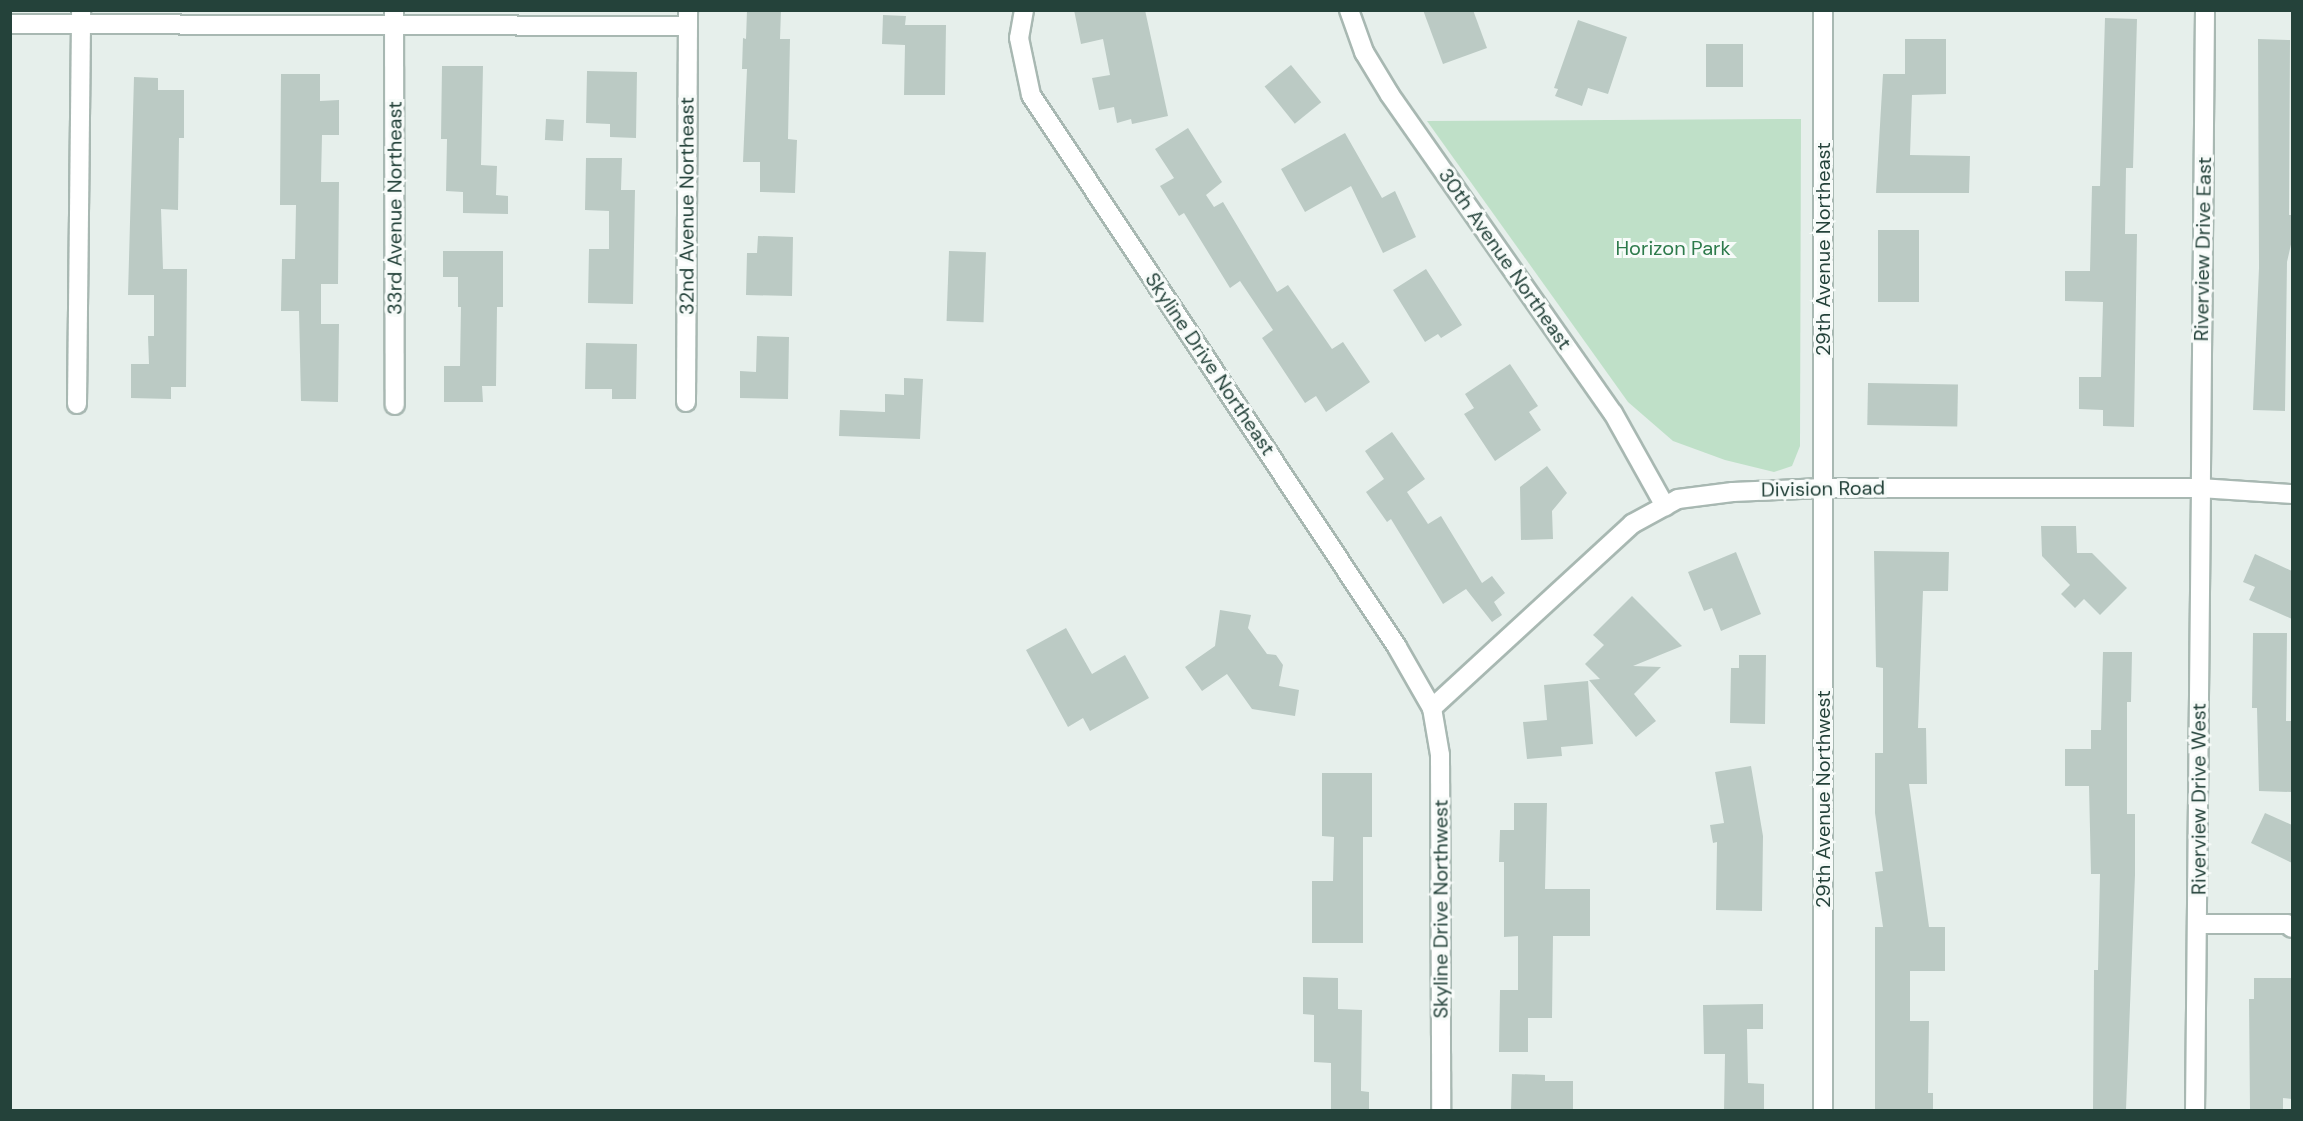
<!DOCTYPE html>
<html>
<head>
<meta charset="utf-8">
<style>
	body { margin:0 }
	#map { position:relative; width:2303px; height:1121px; overflow:hidden; background:#e6efeb; font-family:"DM Sans",sans-serif }
	div>[style] { position:absolute }
	.green>* { inset:0; background:#bfe0c8 }
	.building>* { inset:0; background:#bbcac4; transform-origin:0 0 }
	.roads { filter:drop-shadow(2px 0 #a8b8b2) drop-shadow(-2px 0 #a8b8b2) drop-shadow(0 2px #a8b8b2) drop-shadow(0 -2px #a8b8b2) }
	.street>* { height:18px; margin:-9px; padding:0 9px; transform-origin:9px; border-radius:9px; background:#fff }
	.secondary>* { height:18px; margin:-9px; padding:0 9px; transform-origin:9px; border-radius:9px; background:#fff }
	span { translate:-50% -50%; white-space:nowrap; text-align:center; line-height:1.15; -webkit-text-stroke:6px #f7fbf9; paint-order:stroke }
	.street-label { font-size:20px; color:#24423a }
	.park-label { font-size:20px; color:#2d7a4b }
	.frame { position:absolute; inset:0; border:12px solid #24423a; pointer-events:none }
</style>
</head>
<body>
<div id="map">
	<div class="green">
		<div style="clip-path:polygon(1801px 119px,1800px 446px,1792px 466px,1774px 472px,1725px 460px,1673px 441px,1628px 402px,1427px 121px)"></div>
	</div>
	<div class="building">
		<div style="clip-path:polygon(747px 10px,781px 10px,780px 39px,790px 39px,788px 139px,797px 140px,795px 193px,760px 192px,760px 162px,743px 162px,747px 69px,742px 69px,743px 38px,746px 39px)"></div>
		<div style="clip-path:polygon(1074px 10px,1145px 10px,1168px 116px,1132px 124px,1131px 119px,1117px 123px,1114px 107px,1099px 110px,1092px 78px,1110px 75px,1103px 39px,1081px 44px)"></div>
		<div style="clip-path:polygon(1423px 10px,1473px 10px,1487px 48px,1443px 64px)"></div>
		<div style="clip-path:polygon(883px 15px,906px 16px,905px 25px,946px 25px,945px 95px,904px 95px,905px 45px,882px 44px)"></div>
		<div style="clip-path:polygon(2105px 18px,2137px 19px,2133px 168px,2126px 168px,2125px 234px,2137px 234px,2134px 427px,2103px 426px,2103px 410px,2079px 409px,2079px 377px,2101px 377px,2103px 302px,2065px 301px,2065px 271px,2090px 271px,2092px 186px,2100px 186px)"></div>
		<div style="clip-path:polygon(1578px 20px,1627px 37px,1608px 94px,1588px 88px,1582px 106px,1555px 96px,1558px 89px,1554px 88px)"></div>
		<div style="clip-path:polygon(1905px 39px,1946px 39px,1946px 94px,1912px 95px,1910px 155px,1970px 156px,1969px 193px,1876px 193px,1883px 74px,1905px 74px)"></div>
		<div style="clip-path:polygon(2258px 39px,2290px 40px,2289px 215px,2292px 215px,2292px 240px,2287px 262px,2285px 411px,2253px 410px,2259px 268px)"></div>
		<div style="left:1706px;top:44px;width:37px;height:43px"></div>
		<div style="left:1291px;top:65px;width:48px;height:34px;rotate:51deg"></div>
		<div style="clip-path:polygon(442px 66px,483px 66px,481px 165px,497px 166px,496px 195px,508px 196px,508px 214px,463px 213px,463px 192px,446px 191px,447px 139px,441px 139px)"></div>
		<div style="clip-path:polygon(587px 71px,637px 72px,636px 138px,610px 137px,610px 124px,586px 123px)"></div>
		<div style="clip-path:polygon(281px 74px,320px 74px,320px 101px,339px 100px,339px 135px,322px 135px,321px 182px,339px 182px,338px 284px,321px 284px,321px 324px,339px 324px,338px 402px,301px 401px,299px 311px,281px 311px,282px 259px,295px 259px,296px 205px,280px 205px)"></div>
		<div style="clip-path:polygon(134px 77px,158px 78px,158px 90px,184px 90px,184px 138px,179px 138px,178px 210px,161px 209px,163px 269px,187px 269px,186px 387px,171px 387px,171px 399px,131px 398px,131px 364px,149px 364px,148px 336px,154px 336px,154px 295px,128px 295px)"></div>
		<div style="left:546px;top:119px;width:18px;height:21px;rotate:3deg"></div>
		<div style="clip-path:polygon(1188px 128px,1222px 182px,1206px 195px,1214px 207px,1223px 202px,1277px 292px,1288px 285px,1332px 349px,1343px 342px,1370px 382px,1326px 412px,1316px 396px,1305px 403px,1262px 338px,1273px 330px,1240px 281px,1230px 288px,1184px 213px,1179px 216px,1160px 186px,1174px 178px,1155px 149px)"></div>
		<div style="clip-path:polygon(1345px 133px,1382px 198px,1395px 191px,1416px 237px,1383px 253px,1351px 186px,1305px 212px,1281px 169px)"></div>
		<div style="clip-path:polygon(586px 158px,622px 158px,621px 190px,635px 190px,633px 304px,588px 303px,589px 249px,609px 249px,609px 211px,585px 210px)"></div>
		<div style="left:1878px;top:230px;width:41px;height:72px"></div>
		<div style="clip-path:polygon(758px 236px,793px 237px,792px 296px,746px 295px,747px 253px,757px 253px)"></div>
		<div style="clip-path:polygon(443px 251px,503px 251px,503px 307px,497px 307px,496px 386px,482px 386px,483px 402px,444px 402px,444px 366px,460px 366px,461px 307px,458px 307px,458px 277px,443px 277px)"></div>
		<div style="left:949px;top:251px;width:37px;height:70px;rotate:2deg"></div>
		<div style="clip-path:polygon(1426px 269px,1462px 325px,1441px 338px,1438px 334px,1425px 342px,1393px 290px)"></div>
		<div style="clip-path:polygon(757px 336px,789px 337px,788px 399px,740px 398px,740px 371px,756px 372px)"></div>
		<div style="clip-path:polygon(586px 343px,637px 344px,636px 399px,612px 399px,612px 389px,585px 389px)"></div>
		<div style="clip-path:polygon(1510px 364px,1538px 406px,1529px 412px,1541px 430px,1495px 461px,1464px 414px,1474px 408px,1465px 394px)"></div>
		<div style="clip-path:polygon(904px 378px,923px 379px,920px 439px,839px 436px,840px 410px,885px 412px,885px 394px,904px 395px)"></div>
		<div style="left:1868px;top:383px;width:90px;height:42px;rotate:1deg"></div>
		<div style="clip-path:polygon(1392px 432px,1425px 479px,1407px 492px,1428px 524px,1441px 516px,1482px 583px,1492px 576px,1505px 593px,1494px 602px,1502px 615px,1492px 622px,1466px 589px,1443px 604px,1391px 519px,1387px 522px,1366px 492px,1384px 479px,1365px 451px)"></div>
		<div style="clip-path:polygon(1547px 466px,1567px 493px,1552px 511px,1553px 539px,1521px 540px,1520px 487px)"></div>
		<div style="clip-path:polygon(2041px 526px,2076px 526px,2077px 553px,2092px 553px,2127px 588px,2100px 615px,2084px 599px,2075px 608px,2061px 594px,2070px 585px,2042px 556px)"></div>
		<div style="clip-path:polygon(1874px 551px,1949px 552px,1948px 591px,1923px 591px,1918px 728px,1926px 728px,1927px 784px,1909px 784px,1929px 927px,1945px 927px,1945px 971px,1910px 971px,1910px 1021px,1929px 1021px,1928px 1093px,1933px 1093px,1933px 1110px,1875px 1110px,1875px 927px,1883px 927px,1875px 872px,1883px 871px,1875px 813px,1875px 753px,1883px 753px,1883px 668px,1876px 667px)"></div>
		<div style="clip-path:polygon(1736px 552px,1761px 614px,1721px 631px,1712px 608px,1704px 611px,1688px 572px)"></div>
		<div style="clip-path:polygon(2255px 554px,2292px 571px,2292px 619px,2249px 600px,2255px 587px,2243px 582px)"></div>
		<div style="clip-path:polygon(1632px 596px,1682px 646px,1633px 666px,1661px 667px,1634px 694px,1656px 721px,1636px 737px,1589px 680px,1600px 679px,1585px 664px,1604px 645px,1593px 635px)"></div>
		<div style="clip-path:polygon(1220px 610px,1251px 615px,1248px 628px,1267px 654px,1276px 655px,1283px 665px,1279px 686px,1299px 690px,1295px 716px,1252px 709px,1227px 674px,1202px 691px,1185px 667px,1215px 646px)"></div>
		<div style="clip-path:polygon(1066px 628px,1092px 674px,1125px 655px,1149px 698px,1090px 731px,1083px 718px,1068px 727px,1026px 650px)"></div>
		<div style="clip-path:polygon(2253px 633px,2287px 633px,2286px 721px,2292px 721px,2292px 792px,2259px 791px,2257px 708px,2252px 708px)"></div>
		<div style="clip-path:polygon(2103px 652px,2132px 652px,2131px 702px,2127px 702px,2127px 814px,2135px 814px,2135px 875px,2126px 1110px,2093px 1110px,2094px 970px,2098px 970px,2100px 874px,2091px 874px,2089px 786px,2065px 786px,2065px 749px,2091px 749px,2091px 730px,2101px 730px)"></div>
		<div style="clip-path:polygon(1739px 655px,1766px 655px,1765px 724px,1730px 723px,1731px 668px,1739px 668px)"></div>
		<div style="clip-path:polygon(1588px 681px,1593px 744px,1561px 747px,1562px 756px,1527px 759px,1523px 722px,1547px 720px,1544px 685px)"></div>
		<div style="clip-path:polygon(1751px 766px,1763px 836px,1762px 911px,1716px 910px,1717px 842px,1713px 843px,1710px 825px,1724px 823px,1715px 772px)"></div>
		<div style="clip-path:polygon(1322px 773px,1372px 773px,1372px 837px,1363px 837px,1363px 943px,1312px 943px,1312px 881px,1333px 881px,1334px 837px,1322px 836px)"></div>
		<div style="clip-path:polygon(1514px 803px,1547px 803px,1545px 889px,1590px 889px,1590px 936px,1553px 936px,1552px 1018px,1528px 1018px,1528px 1052px,1499px 1052px,1500px 990px,1518px 990px,1518px 936px,1504px 937px,1504px 862px,1499px 862px,1500px 830px,1514px 830px)"></div>
		<div style="clip-path:polygon(2265px 813px,2292px 825px,2292px 863px,2251px 843px)"></div>
		<div style="clip-path:polygon(1303px 977px,1338px 978px,1338px 1009px,1362px 1010px,1361px 1091px,1369px 1092px,1369px 1110px,1331px 1110px,1331px 1063px,1314px 1062px,1314px 1015px,1303px 1014px)"></div>
		<div style="clip-path:polygon(2254px 978px,2292px 978px,2292px 1099px,2283px 1098px,2283px 1110px,2250px 1110px,2249px 999px,2254px 999px)"></div>
		<div style="clip-path:polygon(1763px 1004px,1763px 1029px,1747px 1029px,1748px 1083px,1764px 1084px,1764px 1110px,1724px 1110px,1725px 1054px,1704px 1054px,1703px 1005px)"></div>
		<div style="clip-path:polygon(1512px 1074px,1545px 1075px,1545px 1081px,1573px 1081px,1573px 1110px,1511px 1110px)"></div>
	</div>
	<div class="roads">
		<div class="street">
			<div style="left:394px;top:10px;width:395px;rotate:89.9deg"></div>
			<div style="left:1024px;top:10px;width:28px;rotate:100deg"></div>
			<div style="left:1019px;top:38px;width:58px;rotate:78.1deg"></div>
			<div style="left:1031px;top:95px;width:662px;rotate:56.45deg"></div>
			<div style="left:1397px;top:647px;width:70px;rotate:60.2deg"></div>
			<div style="left:1432px;top:708px;width:48px;rotate:80.3deg"></div>
			<div style="left:1440px;top:755px;width:355px;rotate:89.8deg"></div>
			<div style="left:1349px;top:10px;width:45px;rotate:70.3deg"></div>
			<div style="left:1364px;top:52px;width:50px;rotate:58.8deg"></div>
			<div style="left:1390px;top:95px;width:388px;rotate:55deg"></div>
			<div style="left:1613px;top:413px;width:107px;rotate:60.8deg"></div>
			<div style="left:1823px;top:10px;width:1100px;rotate:90deg"></div>
			<div style="left:10px;top:24px;width:678px;rotate:0.17deg"></div>
			<div style="left:686px;top:402px;width:392px;rotate:-89.7deg"></div>
			<div style="left:77px;top:404px;width:394px;rotate:-89.4deg"></div>
			<div style="left:1432px;top:708px;width:272px;rotate:-42.6deg"></div>
			<div style="left:1632px;top:524px;width:52px;rotate:-28.5deg"></div>
			<div style="left:1678px;top:499px;width:55px;rotate:-7.3deg"></div>
			<div style="left:1733px;top:492px;width:90px;rotate:-2.5deg"></div>
			<div style="left:1823px;top:488px;width:378px"></div>
			<div style="left:2201px;top:488px;width:622px;rotate:90.55deg"></div>
			<div style="left:2198px;top:924px;width:89px"></div>
			<div style="left:2287px;top:924px;width:6px;rotate:39deg"></div>
		</div>
		<div class="secondary">
			<div style="left:2205px;top:10px;width:478px;rotate:90.5deg"></div>
			<div style="left:2201px;top:488px;width:91px;rotate:3.8deg"></div>
		</div>
	</div>
	<div class="street-label">
		<span style="left:687px;top:206px;rotate:-90deg">32nd Avenue Northeast</span>
		<span style="left:395px;top:208px;rotate:-90deg">33rd Avenue Northeast</span>
		<span style="left:1823px;top:249px;rotate:-90deg">29th Avenue Northeast</span>
		<span style="left:2203px;top:249px;rotate:-89deg">Riverview Drive East</span>
		<span style="left:1505px;top:259px;rotate:55deg">30th Avenue Northeast</span>
		<span style="left:1210px;top:364px;rotate:56deg">Skyline Drive Northeast</span>
		<span style="left:1823px;top:489px;rotate:-1deg">Division Road</span>
		<span style="left:1823px;top:799px;rotate:-90deg">29th Avenue Northwest</span>
		<span style="left:2199px;top:799px;rotate:-90deg">Riverview Drive West</span>
		<span style="left:1441px;top:909px;rotate:-90deg">Skyline Drive Northwest</span>
	</div>
	<div class="park-label">
		<span style="left:1673px;top:248px">Horizon Park</span>
	</div>
	<div class="frame"></div>
</div>
</body>
</html>
